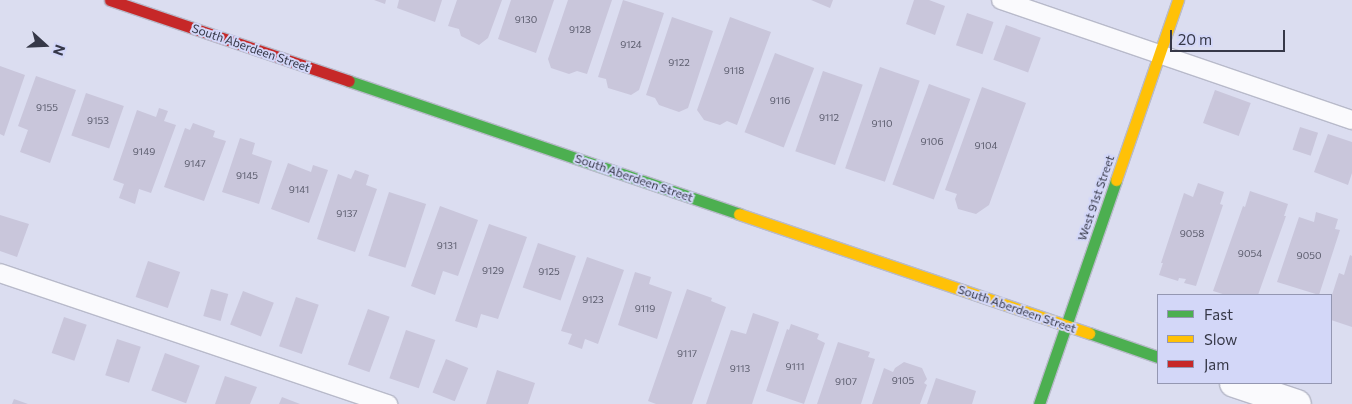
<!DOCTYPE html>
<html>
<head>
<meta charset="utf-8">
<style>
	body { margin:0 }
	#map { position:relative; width:1352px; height:404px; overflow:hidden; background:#dbddf0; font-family:Commissioner,sans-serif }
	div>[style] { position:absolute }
	.building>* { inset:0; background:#c9c6db; transform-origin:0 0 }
	.roads { filter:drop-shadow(1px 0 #b8baca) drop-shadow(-1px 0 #b8baca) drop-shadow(0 1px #b8baca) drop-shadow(0 -1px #b8baca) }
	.lane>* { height:18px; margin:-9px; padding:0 9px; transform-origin:9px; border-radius:9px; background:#fafafd }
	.street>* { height:28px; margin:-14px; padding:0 14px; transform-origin:14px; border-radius:14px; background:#fafafd }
	.fast>* { height:11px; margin:-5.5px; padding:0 5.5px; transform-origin:5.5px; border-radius:5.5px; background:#4caf50 }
	.slow>* { height:11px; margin:-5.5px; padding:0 5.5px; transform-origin:5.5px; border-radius:5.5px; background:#ffc107 }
	.jam>* { height:11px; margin:-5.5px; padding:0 5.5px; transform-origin:5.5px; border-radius:5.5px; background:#c62828 }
	span { translate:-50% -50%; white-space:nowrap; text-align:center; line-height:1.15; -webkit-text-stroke:4px #d3d7f8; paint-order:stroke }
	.number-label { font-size:10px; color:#5b5c6d }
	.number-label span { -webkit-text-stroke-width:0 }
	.street-label { font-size:12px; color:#363848 }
	.legend { position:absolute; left:1157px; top:294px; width:175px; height:90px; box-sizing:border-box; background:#d3d7f8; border:1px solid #9497b2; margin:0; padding:6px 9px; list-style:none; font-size:15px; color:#363848 }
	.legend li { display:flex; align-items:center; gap:10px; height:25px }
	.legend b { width:25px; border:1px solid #9497b2 }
	.north { position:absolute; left:20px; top:20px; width:50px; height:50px; -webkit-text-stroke:4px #d3d7f8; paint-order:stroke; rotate:110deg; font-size:14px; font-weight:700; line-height:20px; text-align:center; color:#363848 }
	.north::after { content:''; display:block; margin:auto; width:18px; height:22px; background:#363848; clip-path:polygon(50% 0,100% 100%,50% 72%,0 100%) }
	.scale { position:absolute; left:1170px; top:30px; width:115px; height:22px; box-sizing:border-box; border:2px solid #363848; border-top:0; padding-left:6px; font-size:15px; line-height:18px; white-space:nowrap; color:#363848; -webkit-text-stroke:4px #d3d7f8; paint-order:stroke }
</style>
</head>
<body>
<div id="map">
	<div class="building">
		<div style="clip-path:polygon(374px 0,386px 0,385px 4px)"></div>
		<div style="clip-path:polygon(399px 0,442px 0,435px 22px,397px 8px)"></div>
		<div style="clip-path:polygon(457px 0,502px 0,488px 38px,479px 45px,461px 36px,459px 29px,448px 26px)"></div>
		<div style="clip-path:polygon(511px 0,554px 0,536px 53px,498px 39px)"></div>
		<div style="clip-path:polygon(568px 0,612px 0,587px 74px,577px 71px,569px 74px,551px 68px,548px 59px)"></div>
		<div style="clip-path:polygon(623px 0,664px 13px,639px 90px,631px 95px,608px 88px,606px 79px,598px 77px)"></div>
		<div style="clip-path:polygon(811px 0,833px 0,830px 8px)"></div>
		<div style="clip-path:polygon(914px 0,929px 0,945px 6px,935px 35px,906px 24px)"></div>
		<div style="left:967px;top:13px;width:28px;height:34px;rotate:19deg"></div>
		<div style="clip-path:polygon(672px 17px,713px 31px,688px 108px,679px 112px,659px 105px,655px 98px,646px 95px)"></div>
		<div style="clip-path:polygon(730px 17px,771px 32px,737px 125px,727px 121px,720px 125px,704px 120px,697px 110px)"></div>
		<div style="left:1006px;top:25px;width:37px;height:37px;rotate:20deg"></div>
		<div style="left:775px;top:53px;width:42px;height:85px;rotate:21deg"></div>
		<div style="clip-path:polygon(0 66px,25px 75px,4px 136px,0 134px)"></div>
		<div style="left:880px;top:67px;width:42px;height:107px;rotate:19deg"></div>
		<div style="left:823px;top:71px;width:42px;height:85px;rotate:19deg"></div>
		<div style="clip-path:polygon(36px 76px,76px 90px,50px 163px,20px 152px,28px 130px,18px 126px)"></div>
		<div style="left:929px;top:84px;width:44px;height:107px;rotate:20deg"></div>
		<div style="clip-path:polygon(982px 87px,1026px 103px,989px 205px,976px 214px,958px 209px,955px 199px,957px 194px,945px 190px)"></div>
		<div style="left:1215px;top:90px;width:38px;height:35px;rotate:20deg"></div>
		<div style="left:86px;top:93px;width:40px;height:45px;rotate:19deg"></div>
		<div style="clip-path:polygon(159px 108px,168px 111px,164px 121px,176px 125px,151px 193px,139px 189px,135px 204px,119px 198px,124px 184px,113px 180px,137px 110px,156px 117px)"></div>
		<div style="clip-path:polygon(193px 123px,215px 131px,213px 137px,226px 141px,204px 201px,164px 187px,185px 128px,190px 130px)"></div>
		<div style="left:1300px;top:127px;width:19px;height:24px;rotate:18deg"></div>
		<div style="clip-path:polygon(1328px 134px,1352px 142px,1352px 173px,1348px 185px,1314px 172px)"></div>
		<div style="clip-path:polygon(240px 138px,255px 143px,252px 154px,272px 161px,259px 204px,222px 192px)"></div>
		<div style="clip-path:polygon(288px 163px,311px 172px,313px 165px,328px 170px,309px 223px,271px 209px)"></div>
		<div style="clip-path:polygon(355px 170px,369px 175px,366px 185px,377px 189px,355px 252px,317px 239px,338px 174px,351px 179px)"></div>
		<div style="clip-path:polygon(1198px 183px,1224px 192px,1220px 204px,1223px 205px,1196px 286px,1184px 283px,1186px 279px,1179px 278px,1178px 281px,1159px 275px,1163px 263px,1161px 263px,1184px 193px,1193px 197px)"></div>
		<div style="clip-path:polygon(1250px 191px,1288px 204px,1284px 216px,1286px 216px,1258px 295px,1226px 295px,1213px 291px,1243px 206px,1245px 207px)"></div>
		<div style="left:389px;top:192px;width:39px;height:67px;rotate:18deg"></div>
		<div style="clip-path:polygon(440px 206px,478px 220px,458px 276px,443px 271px,435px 295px,411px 286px)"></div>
		<div style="clip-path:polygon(1316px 212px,1338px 219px,1335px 229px,1340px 230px,1319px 295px,1277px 282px,1299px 217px,1314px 222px)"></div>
		<div style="clip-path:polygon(0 215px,29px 224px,17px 257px,0 251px)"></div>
		<div style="clip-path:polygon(489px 224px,527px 237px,498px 319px,481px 314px,477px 328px,455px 321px)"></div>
		<div style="left:538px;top:243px;width:40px;height:47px;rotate:19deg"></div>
		<div style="clip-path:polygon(1350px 255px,1352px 256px,1352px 327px,1331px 320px,1331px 298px,1339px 273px,1344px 275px)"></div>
		<div style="clip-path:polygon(587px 257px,624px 270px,598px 344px,585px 339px,582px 349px,568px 344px,572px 334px,561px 331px)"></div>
		<div style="left:148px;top:261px;width:34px;height:38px;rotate:19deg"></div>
		<div style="clip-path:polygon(635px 272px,651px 277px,649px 284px,672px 292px,657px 339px,618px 325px)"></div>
		<div style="left:211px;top:289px;width:18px;height:28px;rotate:16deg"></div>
		<div style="clip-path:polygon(687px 289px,712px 298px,711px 301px,726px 307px,692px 404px,656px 404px,648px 401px)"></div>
		<div style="left:243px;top:291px;width:33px;height:36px;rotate:21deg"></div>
		<div style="left:296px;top:297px;width:24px;height:52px;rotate:19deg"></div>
		<div style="left:368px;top:309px;width:23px;height:59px;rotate:20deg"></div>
		<div style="clip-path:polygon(753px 313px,779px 322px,752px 404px,706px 404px,731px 330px,746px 334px)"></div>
		<div style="left:64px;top:317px;width:24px;height:38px;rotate:19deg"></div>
		<div style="clip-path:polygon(791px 324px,819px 334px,817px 339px,825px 343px,804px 404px,766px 391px,787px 329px,789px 330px)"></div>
		<div style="left:406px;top:330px;width:31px;height:51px;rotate:19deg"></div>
		<div style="left:117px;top:339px;width:25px;height:38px;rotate:18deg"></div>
		<div style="clip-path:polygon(838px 342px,870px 352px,868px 357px,875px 359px,861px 404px,817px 404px)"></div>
		<div style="left:165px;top:353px;width:37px;height:40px;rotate:20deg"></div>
		<div style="left:446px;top:359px;width:24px;height:36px;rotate:22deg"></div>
		<div style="clip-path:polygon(904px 362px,922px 368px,927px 379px,924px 383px,927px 385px,920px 404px,872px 404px,884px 368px,893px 372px,895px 368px)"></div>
		<div style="clip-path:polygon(497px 370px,535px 383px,528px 404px,486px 404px)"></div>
		<div style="clip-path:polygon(225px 376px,257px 387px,250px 404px,215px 404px)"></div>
		<div style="clip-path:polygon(936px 378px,976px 391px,972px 404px,927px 404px)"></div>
		<div style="clip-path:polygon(282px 397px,300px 404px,279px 404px)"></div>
		<div style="clip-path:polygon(14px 399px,28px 404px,12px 404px)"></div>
	</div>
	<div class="roads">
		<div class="lane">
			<div style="left:1001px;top:0;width:371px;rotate:18.9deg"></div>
			<div style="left:0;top:273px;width:410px;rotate:18.7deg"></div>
		</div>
		<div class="street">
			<div style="left:1234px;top:383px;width:66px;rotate:18.4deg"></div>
		</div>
		<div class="fast">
			<div style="left:349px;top:81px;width:412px;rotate:18.8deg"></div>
			<div style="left:1089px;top:333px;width:73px;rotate:19.2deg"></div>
			<div style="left:1039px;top:404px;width:237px;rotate:-71deg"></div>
		</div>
		<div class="slow">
			<div style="left:1116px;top:180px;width:190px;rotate:-71deg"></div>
			<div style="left:739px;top:214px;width:370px;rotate:18.8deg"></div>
		</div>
		<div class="jam">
			<div style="left:110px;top:0;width:252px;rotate:18.7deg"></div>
		</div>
	</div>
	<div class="number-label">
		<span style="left:526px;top:20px">9130</span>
		<span style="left:580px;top:30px">9128</span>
		<span style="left:631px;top:45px">9124</span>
		<span style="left:679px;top:63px">9122</span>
		<span style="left:734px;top:71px">9118</span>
		<span style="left:780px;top:101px">9116</span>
		<span style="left:47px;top:108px">9155</span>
		<span style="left:829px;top:118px">9112</span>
		<span style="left:98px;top:121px">9153</span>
		<span style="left:882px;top:124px">9110</span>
		<span style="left:932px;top:142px">9106</span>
		<span style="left:986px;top:146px">9104</span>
		<span style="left:144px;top:152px">9149</span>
		<span style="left:195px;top:164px">9147</span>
		<span style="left:247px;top:176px">9145</span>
		<span style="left:299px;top:190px">9141</span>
		<span style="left:347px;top:214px">9137</span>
		<span style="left:1192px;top:234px">9058</span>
		<span style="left:447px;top:246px">9131</span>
		<span style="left:1250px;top:254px">9054</span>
		<span style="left:1309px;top:256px">9050</span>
		<span style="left:493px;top:271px">9129</span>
		<span style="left:549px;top:272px">9125</span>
		<span style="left:593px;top:300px">9123</span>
		<span style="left:645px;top:309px">9119</span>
		<span style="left:687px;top:354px">9117</span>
		<span style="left:795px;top:367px">9111</span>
		<span style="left:740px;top:369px">9113</span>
		<span style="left:903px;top:381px">9105</span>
		<span style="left:846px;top:382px">9107</span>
	</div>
	<div class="street-label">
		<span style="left:251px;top:48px;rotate:19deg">South Aberdeen Street</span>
		<span style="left:634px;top:178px;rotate:19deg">South Aberdeen Street</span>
		<span style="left:1096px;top:198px;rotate:-71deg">West 91st Street</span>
		<span style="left:1017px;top:309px;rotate:19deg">South Aberdeen Street</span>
	</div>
	<ul class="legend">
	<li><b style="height:6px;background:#4caf50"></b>Fast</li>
	<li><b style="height:6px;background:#ffc107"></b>Slow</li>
	<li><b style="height:6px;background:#c62828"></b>Jam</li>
	</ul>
	<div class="north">N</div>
	<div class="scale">20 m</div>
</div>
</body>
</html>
